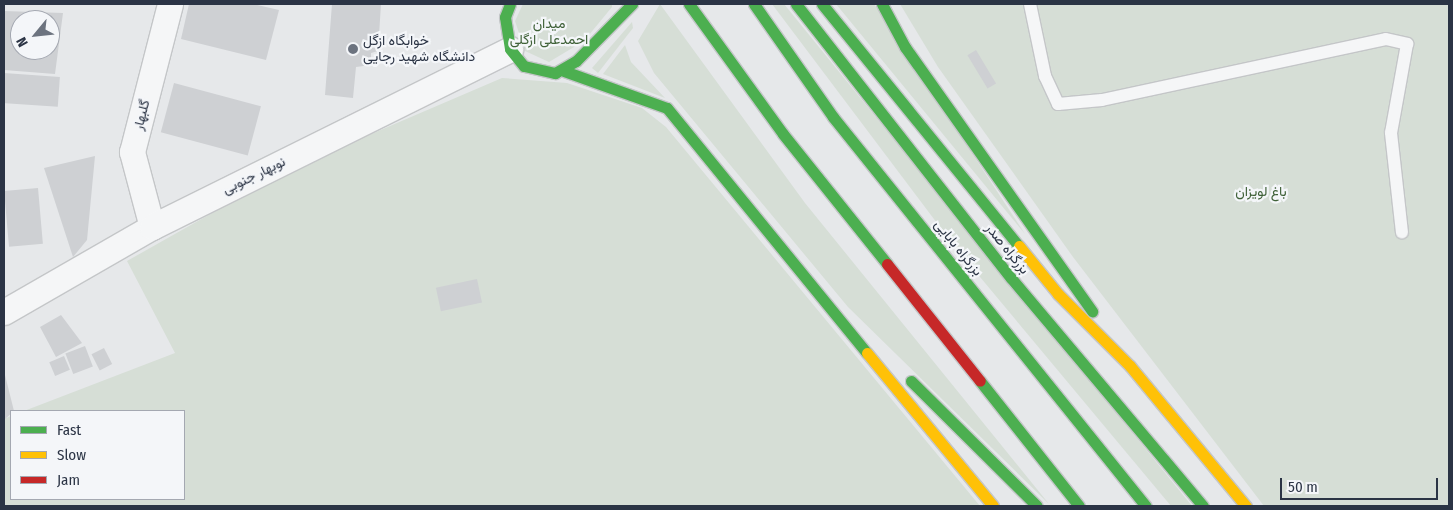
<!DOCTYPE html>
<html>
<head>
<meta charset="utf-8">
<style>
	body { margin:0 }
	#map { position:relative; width:1453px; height:510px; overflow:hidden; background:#e6e8ea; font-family:"Fira Sans Condensed",Vazirmatn,sans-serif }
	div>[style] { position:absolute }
	.green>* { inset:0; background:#d6ded6 }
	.building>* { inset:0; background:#ced0d3; transform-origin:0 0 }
	.roads { filter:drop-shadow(1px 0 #c4c6c8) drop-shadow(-1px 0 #c4c6c8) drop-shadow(0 1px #c4c6c8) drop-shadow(0 -1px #c4c6c8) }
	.lane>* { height:12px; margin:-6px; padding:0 6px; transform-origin:6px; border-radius:6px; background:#f5f6f7 }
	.street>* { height:25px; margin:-12.5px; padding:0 12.5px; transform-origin:12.5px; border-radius:12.5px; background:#f5f6f7 }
	.fast>* { height:11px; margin:-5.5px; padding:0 5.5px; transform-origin:5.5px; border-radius:5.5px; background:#4caf50 }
	.slow>* { height:11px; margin:-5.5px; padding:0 5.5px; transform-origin:5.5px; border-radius:5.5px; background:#ffc107 }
	.jam>* { height:11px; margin:-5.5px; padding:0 5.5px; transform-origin:5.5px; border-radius:5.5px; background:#c62828 }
	.dots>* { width:14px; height:14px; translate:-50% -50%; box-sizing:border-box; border:2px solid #f4f6f9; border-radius:50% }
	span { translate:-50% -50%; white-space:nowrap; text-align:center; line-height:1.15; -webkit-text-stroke:4.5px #f4f6f9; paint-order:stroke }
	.park-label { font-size:14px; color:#3f6138 }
	.poi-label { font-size:14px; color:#2b3445 }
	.left { translate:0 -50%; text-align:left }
	.street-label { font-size:14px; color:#2b3445 }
	.frame { position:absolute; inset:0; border:5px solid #2b3445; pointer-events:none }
	.legend { position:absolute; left:10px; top:410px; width:175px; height:90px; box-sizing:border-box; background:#f4f6f9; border:1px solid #a4a8b1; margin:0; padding:6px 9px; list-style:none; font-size:15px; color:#2b3445 }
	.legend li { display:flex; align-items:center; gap:10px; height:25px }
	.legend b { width:25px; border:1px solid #a4a8b1 }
	.north { position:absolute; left:10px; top:10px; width:50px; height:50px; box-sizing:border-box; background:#f4f6f9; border:1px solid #a4a8b1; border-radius:50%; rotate:242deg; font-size:14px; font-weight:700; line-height:20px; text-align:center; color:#2b3445 }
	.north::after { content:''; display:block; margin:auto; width:18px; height:22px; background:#6c737f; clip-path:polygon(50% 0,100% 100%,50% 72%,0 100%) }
	.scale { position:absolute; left:1280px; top:478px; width:158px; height:22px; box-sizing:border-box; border:2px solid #2b3445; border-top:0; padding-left:6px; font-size:15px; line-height:18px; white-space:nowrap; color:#2b3445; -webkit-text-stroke:4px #f4f6f9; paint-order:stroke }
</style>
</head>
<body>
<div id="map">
	<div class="green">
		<div style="clip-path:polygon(523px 4px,612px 4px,612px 7px,584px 41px,549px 62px,525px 51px,515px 21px)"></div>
		<div style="clip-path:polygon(660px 4px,805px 203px,1049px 504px,848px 307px,654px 73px,638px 41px)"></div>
		<div style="clip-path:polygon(772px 4px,784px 4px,1192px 506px,1171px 506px,955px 247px)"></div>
		<div style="clip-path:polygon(836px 4px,874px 4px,1025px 234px)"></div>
		<div style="clip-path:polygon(900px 4px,1449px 4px,1449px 506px,1264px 506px,1073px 257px,938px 67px)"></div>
		<div style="clip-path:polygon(632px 22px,633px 28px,598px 73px,592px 68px)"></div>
		<div style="clip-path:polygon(625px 45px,631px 62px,665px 98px,603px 74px)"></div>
		<div style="clip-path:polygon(502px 78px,567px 83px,642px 108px,666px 127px,980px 506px,4px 506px,4px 419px,11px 416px,11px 499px,184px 499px,184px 411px,24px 411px,175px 353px,127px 261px,292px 168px)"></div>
	</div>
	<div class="building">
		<div style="clip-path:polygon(189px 4px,253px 4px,279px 10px,266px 60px,181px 39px)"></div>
		<div style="clip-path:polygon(332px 4px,381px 4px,378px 51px,371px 53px,371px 65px,356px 67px,353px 98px,325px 95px)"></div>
		<div style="clip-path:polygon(evenodd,4px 11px,63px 13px,55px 74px,4px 70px,4px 11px,20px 20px,50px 20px,50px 50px,20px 50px,20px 20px)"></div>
		<div style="left:976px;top:50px;width:39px;height:10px;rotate:59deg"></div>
		<div style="left:4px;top:73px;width:56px;height:30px;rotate:4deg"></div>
		<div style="left:174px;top:83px;width:90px;height:51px;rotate:15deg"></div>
		<div style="clip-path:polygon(95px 156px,87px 240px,73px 257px,44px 168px)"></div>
		<div style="left:38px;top:188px;width:56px;height:34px;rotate:85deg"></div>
		<div style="left:477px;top:279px;width:24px;height:42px;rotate:78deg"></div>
		<div style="clip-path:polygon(61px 315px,82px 343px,56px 357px,40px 327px)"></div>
		<div style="left:85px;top:346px;width:22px;height:21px;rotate:69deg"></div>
		<div style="left:104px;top:348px;width:18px;height:14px;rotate:63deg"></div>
		<div style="left:64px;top:356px;width:15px;height:16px;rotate:67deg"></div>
		<div style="clip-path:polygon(4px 371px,14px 411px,4px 420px)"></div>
	</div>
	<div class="roads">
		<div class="lane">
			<div style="left:1030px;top:4px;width:74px;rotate:78.2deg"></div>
			<div style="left:1045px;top:76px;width:31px;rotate:65deg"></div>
			<div style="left:1058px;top:104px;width:44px;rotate:-5.2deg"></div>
			<div style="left:1102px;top:100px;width:290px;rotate:-12.1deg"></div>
			<div style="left:1386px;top:39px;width:22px;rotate:13deg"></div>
			<div style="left:1407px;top:44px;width:90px;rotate:100.2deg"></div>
			<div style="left:1391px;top:133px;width:100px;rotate:83.7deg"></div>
		</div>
		<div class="street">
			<div style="left:152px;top:227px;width:78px;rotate:-104.9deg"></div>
			<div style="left:132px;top:152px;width:153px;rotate:-75.6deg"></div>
			<div style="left:4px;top:312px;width:171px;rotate:-29.9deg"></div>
			<div style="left:152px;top:227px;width:400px;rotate:-26.4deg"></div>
		</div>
		<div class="fast">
			<div style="left:510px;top:4px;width:14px;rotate:111deg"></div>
			<div style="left:505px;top:17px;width:32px;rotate:81deg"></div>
			<div style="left:510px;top:49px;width:22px;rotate:51deg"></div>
			<div style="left:524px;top:66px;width:32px;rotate:13deg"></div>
			<div style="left:555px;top:73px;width:24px;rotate:-30deg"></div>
			<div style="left:576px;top:61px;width:80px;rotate:-45.5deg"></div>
			<div style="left:689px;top:4px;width:160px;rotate:54.1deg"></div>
			<div style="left:783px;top:134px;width:166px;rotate:51.3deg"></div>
			<div style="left:754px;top:4px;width:138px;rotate:55deg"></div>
			<div style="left:833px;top:117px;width:499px;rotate:51.2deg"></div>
			<div style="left:796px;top:4px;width:348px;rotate:51.9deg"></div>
			<div style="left:1011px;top:278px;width:298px;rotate:49.9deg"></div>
			<div style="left:822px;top:4px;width:312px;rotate:50.9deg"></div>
			<div style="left:882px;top:4px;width:49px;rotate:61.9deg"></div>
			<div style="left:905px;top:47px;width:324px;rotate:54.7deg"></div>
			<div style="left:564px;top:71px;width:109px;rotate:19.8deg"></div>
			<div style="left:667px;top:108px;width:316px;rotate:50.8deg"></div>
			<div style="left:911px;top:381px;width:177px;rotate:44.8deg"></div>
			<div style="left:980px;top:381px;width:159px;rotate:51.6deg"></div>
		</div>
		<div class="slow">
			<div style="left:1019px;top:246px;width:62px;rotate:50.9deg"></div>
			<div style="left:1058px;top:294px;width:102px;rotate:45deg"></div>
			<div style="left:1130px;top:366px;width:182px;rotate:50.4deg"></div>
			<div style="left:867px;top:353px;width:198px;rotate:50.5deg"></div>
		</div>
		<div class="jam">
			<div style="left:887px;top:264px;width:149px;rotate:51.5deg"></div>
		</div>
	</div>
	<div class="dots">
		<div style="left:353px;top:49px;background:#6c737f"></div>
	</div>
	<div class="park-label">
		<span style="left:549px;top:32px">میدان<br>احمدعلی ازگلی</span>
		<span style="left:1261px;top:192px">باغ لویزان</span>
	</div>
	<div class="poi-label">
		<span class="left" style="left:363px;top:49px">خوابگاه ازگل<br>دانشگاه شهید رجایی</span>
	</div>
	<div class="street-label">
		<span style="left:142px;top:115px;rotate:-76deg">گلبهار</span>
		<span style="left:254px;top:176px;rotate:-26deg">نوبهار جنوبی</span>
		<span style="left:958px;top:248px;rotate:51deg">بزرگراه بابایی</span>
		<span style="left:1007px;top:249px;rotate:51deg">بزرگراه صدر</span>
	</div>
	<div class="frame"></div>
	<ul class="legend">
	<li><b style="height:6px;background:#4caf50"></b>Fast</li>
	<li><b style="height:6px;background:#ffc107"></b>Slow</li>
	<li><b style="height:6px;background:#c62828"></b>Jam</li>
	</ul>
	<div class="north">N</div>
	<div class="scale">50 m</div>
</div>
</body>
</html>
